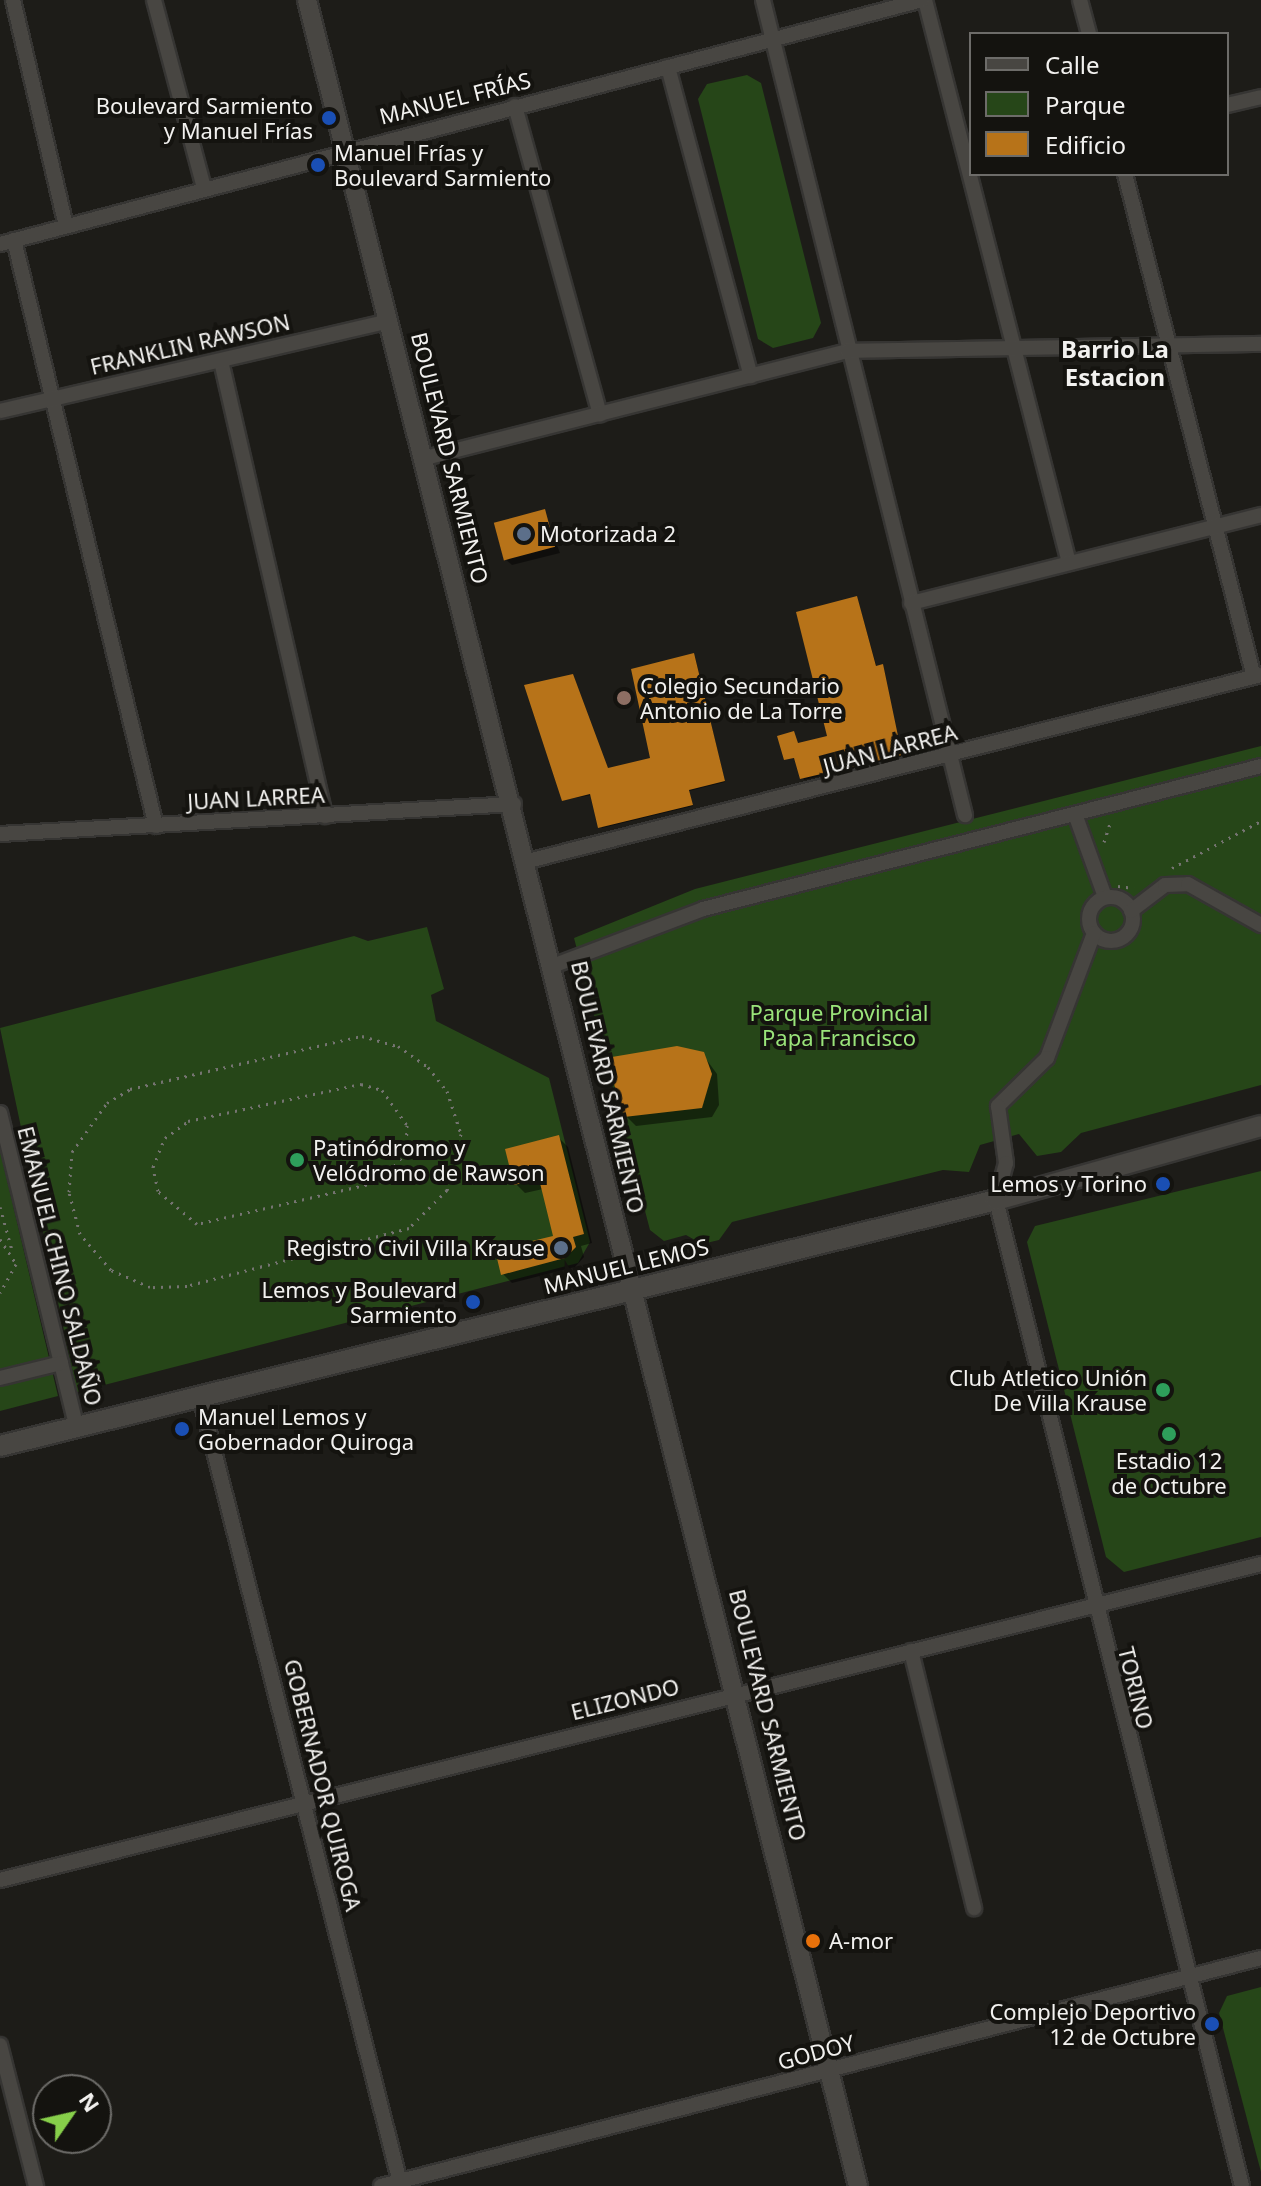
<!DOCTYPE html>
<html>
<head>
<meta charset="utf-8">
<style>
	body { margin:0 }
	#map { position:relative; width:1261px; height:2186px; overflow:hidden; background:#1d1c18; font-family:"Noto Sans",sans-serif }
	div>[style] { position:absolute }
	.green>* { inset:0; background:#264618 }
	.shadow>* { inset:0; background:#0007 }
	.building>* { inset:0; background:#b77319; transform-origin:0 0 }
	.path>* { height:3px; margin-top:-1.5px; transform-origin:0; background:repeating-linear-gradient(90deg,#757471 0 2px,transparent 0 8px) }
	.roads { filter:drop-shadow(2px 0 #363533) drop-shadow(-2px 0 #363533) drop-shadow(0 2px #363533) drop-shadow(0 -2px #363533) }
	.minor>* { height:14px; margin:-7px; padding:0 7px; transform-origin:7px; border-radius:7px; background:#484642 }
	.minor>.ring { margin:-7px; padding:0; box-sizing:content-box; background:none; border:14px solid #484642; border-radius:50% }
	.tertiary>* { height:18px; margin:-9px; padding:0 9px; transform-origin:9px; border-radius:9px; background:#484642 }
	.secondary>* { height:20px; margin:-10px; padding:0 10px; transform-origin:10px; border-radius:10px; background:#484642 }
	.dots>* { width:22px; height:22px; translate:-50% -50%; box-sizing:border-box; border:4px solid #14130f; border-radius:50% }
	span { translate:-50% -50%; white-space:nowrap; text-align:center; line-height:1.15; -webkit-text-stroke:8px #14130f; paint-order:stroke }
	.street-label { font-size:22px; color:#f2f1ef }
	.poi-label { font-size:22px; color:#f2f1ef }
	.right { translate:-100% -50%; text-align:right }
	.left { translate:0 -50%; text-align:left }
	.park-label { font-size:22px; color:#9ae47a }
	.neighbourhood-label { font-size:24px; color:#f2f1ef; font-weight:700 }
	.legend { position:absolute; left:969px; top:32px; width:260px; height:144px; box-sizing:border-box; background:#14130f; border:2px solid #6d6c69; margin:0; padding:10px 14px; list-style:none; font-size:24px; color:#f2f1ef }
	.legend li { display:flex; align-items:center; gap:16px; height:40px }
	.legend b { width:40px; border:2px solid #6d6c69 }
	.north { position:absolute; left:32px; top:2074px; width:80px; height:80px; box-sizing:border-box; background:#14130f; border:2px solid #6d6c69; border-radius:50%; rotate:56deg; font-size:22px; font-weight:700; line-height:32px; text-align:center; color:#f2f1ef }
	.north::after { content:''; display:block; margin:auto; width:28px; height:36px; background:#87cf4a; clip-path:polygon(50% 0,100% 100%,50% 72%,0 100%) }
</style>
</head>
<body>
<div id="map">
	<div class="green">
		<div style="clip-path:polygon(747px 75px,761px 83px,821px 323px,813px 338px,773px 348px,758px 339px,698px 99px,707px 84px)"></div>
		<div style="clip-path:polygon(1261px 746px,1261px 1085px,1081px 1133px,1061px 1152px,1037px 1156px,1019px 1134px,980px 1145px,969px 1172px,943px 1170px,732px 1222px,719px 1240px,702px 1244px,686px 1235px,664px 1241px,650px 1230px,574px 938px,695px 889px)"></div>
		<div style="clip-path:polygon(427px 927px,444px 989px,431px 995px,436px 1021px,549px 1078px,590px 1242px,578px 1263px,77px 1392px,0 1028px,354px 936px,368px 941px)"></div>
		<div style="clip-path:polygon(0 1150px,58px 1396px,0 1411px)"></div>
		<div style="clip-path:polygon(1261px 1171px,1261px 1537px,1124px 1572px,1106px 1557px,1027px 1242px,1035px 1226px)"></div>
		<div style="clip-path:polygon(1261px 1987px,1261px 2172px,1219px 2013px,1227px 1996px)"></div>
	</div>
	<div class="shadow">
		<div style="clip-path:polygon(544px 511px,560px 553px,512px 565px,505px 559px)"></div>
		<div style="clip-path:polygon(857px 598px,902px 756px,804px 780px,797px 758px,785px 759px,798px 745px,830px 737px)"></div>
		<div style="clip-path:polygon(695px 657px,725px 782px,689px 791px,693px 806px,602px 828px,592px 795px,563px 800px,608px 770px,652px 759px)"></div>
		<div style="clip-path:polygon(677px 1048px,706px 1059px,717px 1074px,719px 1105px,712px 1117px,636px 1126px,626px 1116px)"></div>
		<div style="clip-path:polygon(558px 1137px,568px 1147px,592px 1243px,581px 1246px,584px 1257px,575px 1267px,512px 1283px,503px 1274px,556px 1237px,543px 1189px,525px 1193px,516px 1184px)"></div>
	</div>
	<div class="building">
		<div style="left:545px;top:509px;width:39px;height:53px;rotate:75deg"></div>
		<div style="clip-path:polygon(857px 596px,876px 666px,883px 664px,902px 755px,800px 779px,794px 758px,784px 760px,777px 736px,794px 731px,798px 743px,827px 736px,796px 612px)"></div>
		<div style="clip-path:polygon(694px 653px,725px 781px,689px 790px,693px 805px,598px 828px,590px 794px,562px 801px,524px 685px,573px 674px,608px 768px,650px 758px,631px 669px)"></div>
		<div style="clip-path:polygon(677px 1046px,704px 1052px,712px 1074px,702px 1108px,624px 1117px,606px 1058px)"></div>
		<div style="clip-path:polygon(559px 1135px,584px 1234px,573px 1237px,576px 1247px,565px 1258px,501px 1275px,495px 1250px,553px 1236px,539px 1179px,514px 1185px,505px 1149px)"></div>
	</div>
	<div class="path">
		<div style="left:1104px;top:842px;width:20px;rotate:-72deg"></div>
		<div style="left:1172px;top:868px;width:101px;rotate:-27.8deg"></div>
		<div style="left:1118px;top:886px;width:16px;rotate:7deg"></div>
		<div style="left:362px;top:1036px;width:37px;rotate:16deg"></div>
		<div style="left:398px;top:1046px;width:37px;rotate:35deg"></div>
		<div style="left:428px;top:1067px;width:31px;rotate:52deg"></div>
		<div style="left:447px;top:1091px;width:45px;rotate:72deg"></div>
		<div style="left:461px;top:1134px;width:58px;rotate:104deg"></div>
		<div style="left:447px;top:1190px;width:54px;rotate:135deg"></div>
		<div style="left:409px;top:1228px;width:229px;rotate:165.4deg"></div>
		<div style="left:187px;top:1286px;width:37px;rotate:178deg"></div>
		<div style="left:150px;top:1287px;width:43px;rotate:-156.4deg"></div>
		<div style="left:111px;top:1270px;width:48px;rotate:-130.7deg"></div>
		<div style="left:80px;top:1234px;width:43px;rotate:-104.7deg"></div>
		<div style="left:69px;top:1192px;width:40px;rotate:-85.7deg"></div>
		<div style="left:72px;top:1152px;width:60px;rotate:-54.5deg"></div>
		<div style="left:107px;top:1103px;width:27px;rotate:-31deg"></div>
		<div style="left:130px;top:1089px;width:238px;rotate:-12.9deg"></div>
		<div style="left:361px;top:1084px;width:22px;rotate:16deg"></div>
		<div style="left:382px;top:1090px;width:43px;rotate:54.5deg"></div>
		<div style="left:407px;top:1125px;width:27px;rotate:92deg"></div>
		<div style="left:406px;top:1152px;width:38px;rotate:130deg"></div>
		<div style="left:382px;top:1181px;width:190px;rotate:166.9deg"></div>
		<div style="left:197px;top:1224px;width:51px;rotate:-139.8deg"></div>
		<div style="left:158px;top:1191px;width:25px;rotate:-102deg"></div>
		<div style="left:153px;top:1167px;width:31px;rotate:-68deg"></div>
		<div style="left:165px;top:1138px;width:29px;rotate:-36deg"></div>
		<div style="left:188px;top:1121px;width:177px;rotate:-12.1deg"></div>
		<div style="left:0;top:1207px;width:45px;rotate:74.4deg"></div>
		<div style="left:0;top:1239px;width:30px;rotate:57deg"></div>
		<div style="left:16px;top:1264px;width:33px;rotate:119deg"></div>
	</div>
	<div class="roads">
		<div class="minor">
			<div style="left:13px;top:0;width:232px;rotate:76.8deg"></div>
			<div style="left:154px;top:0;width:195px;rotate:75.1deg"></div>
			<div style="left:763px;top:0;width:840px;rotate:76.08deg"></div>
			<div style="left:925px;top:0;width:581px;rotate:75.65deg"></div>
			<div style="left:1080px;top:0;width:35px;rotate:75deg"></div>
			<div style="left:668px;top:67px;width:320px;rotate:75deg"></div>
			<div style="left:1227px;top:105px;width:35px;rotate:-13deg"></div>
			<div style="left:515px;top:106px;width:320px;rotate:74.6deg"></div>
			<div style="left:1125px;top:174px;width:519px;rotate:75.62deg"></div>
			<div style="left:14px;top:240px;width:603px;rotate:76.38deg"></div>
			<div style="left:0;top:244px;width:954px;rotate:-14.82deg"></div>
			<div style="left:221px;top:361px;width:467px;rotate:77.1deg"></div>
			<div style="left:0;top:411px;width:400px;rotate:-13deg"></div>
			<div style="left:425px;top:458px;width:435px;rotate:-14.2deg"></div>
			<div style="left:847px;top:351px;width:414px;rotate:-1deg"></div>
			<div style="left:911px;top:603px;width:361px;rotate:-14.1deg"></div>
			<div style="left:1075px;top:814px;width:88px;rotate:70.1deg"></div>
			<div style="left:0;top:834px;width:515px;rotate:-3.34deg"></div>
			<div style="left:528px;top:861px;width:756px;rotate:-14.24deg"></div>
			<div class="ring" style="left:1089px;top:897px;width:30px;height:30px"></div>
			<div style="left:1131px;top:911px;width:43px;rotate:-37.4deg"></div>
			<div style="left:1165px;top:885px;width:23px;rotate:-2deg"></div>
			<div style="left:1188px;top:884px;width:84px;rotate:29.3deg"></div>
			<div style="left:1094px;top:933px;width:134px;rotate:110.6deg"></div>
			<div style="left:1047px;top:1058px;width:69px;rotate:135.6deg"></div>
			<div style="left:998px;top:1106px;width:58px;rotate:82deg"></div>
			<div style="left:1006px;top:1163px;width:38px;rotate:105deg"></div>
			<div style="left:996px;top:1200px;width:1016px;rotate:75.99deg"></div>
			<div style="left:555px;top:965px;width:158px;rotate:-20.7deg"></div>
			<div style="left:703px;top:909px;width:576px;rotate:-14.37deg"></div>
			<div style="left:0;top:1113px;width:324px;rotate:76.3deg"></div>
			<div style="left:0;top:1378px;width:63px;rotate:-13.8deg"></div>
			<div style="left:200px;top:1396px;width:815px;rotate:75.73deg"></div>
			<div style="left:911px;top:1651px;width:265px;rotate:76.2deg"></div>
			<div style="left:0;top:1880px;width:1300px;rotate:-14.07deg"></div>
			<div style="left:0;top:2045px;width:146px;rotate:75.7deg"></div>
			<div style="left:381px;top:2186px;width:909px;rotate:-14.53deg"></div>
		</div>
		<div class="tertiary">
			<div style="left:307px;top:0;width:2254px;rotate:75.85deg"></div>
		</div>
		<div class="secondary">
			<div style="left:0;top:1446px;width:1026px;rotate:-13.87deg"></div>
			<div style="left:996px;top:1200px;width:275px;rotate:-15.6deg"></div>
		</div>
	</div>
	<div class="dots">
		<div style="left:329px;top:118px;background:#1a4fb4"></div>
		<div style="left:318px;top:165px;background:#1a4fb4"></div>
		<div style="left:524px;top:534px;background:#5c6f8a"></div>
		<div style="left:624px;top:698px;background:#8d6e63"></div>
		<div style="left:297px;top:1160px;background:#2e9e5b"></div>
		<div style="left:1163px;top:1184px;background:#1a4fb4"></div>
		<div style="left:561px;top:1248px;background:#5c6f8a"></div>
		<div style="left:473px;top:1302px;background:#1a4fb4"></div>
		<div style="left:1163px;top:1390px;background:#2e9e5b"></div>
		<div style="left:182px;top:1429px;background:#1a4fb4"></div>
		<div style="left:1169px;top:1434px;background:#2e9e5b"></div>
		<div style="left:813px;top:1941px;background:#e8710a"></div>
		<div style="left:1212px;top:2024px;background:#1a4fb4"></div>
	</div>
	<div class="street-label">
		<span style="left:455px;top:98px;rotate:-14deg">MANUEL FRÍAS</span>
		<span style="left:190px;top:344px;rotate:-13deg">FRANKLIN RAWSON</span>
		<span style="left:450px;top:458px;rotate:76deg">BOULEVARD SARMIENTO</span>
		<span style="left:890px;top:749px;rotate:-15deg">JUAN LARREA</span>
		<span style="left:256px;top:798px;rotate:-3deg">JUAN LARREA</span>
		<span style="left:608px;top:1087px;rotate:77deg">BOULEVARD SARMIENTO</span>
		<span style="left:60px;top:1266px;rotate:76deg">EMANUEL CHINO SALDAÑO</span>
		<span style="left:626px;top:1266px;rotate:-14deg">MANUEL LEMOS</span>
		<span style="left:1136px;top:1688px;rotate:76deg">TORINO</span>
		<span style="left:625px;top:1699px;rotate:-14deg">ELIZONDO</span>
		<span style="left:768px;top:1715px;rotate:76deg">BOULEVARD SARMIENTO</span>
		<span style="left:323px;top:1785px;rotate:76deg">GOBERNADOR QUIROGA</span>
		<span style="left:816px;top:2052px;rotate:-15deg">GODOY</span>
	</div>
	<div class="poi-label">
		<span class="right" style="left:313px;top:118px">Boulevard Sarmiento<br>y Manuel Frías</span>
		<span class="left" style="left:334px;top:165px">Manuel Frías y<br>Boulevard Sarmiento</span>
		<span class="left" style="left:540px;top:534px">Motorizada 2</span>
		<span class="left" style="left:640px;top:698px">Colegio Secundario<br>Antonio de La Torre</span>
		<span class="left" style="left:313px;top:1160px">Patinódromo y<br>Velódromo de Rawson</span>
		<span class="right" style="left:1147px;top:1184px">Lemos y Torino</span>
		<span class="right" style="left:545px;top:1248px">Registro Civil Villa Krause</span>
		<span class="right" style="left:457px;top:1302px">Lemos y Boulevard<br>Sarmiento</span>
		<span class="right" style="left:1147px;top:1390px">Club Atletico Unión<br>De Villa Krause</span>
		<span class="left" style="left:198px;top:1429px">Manuel Lemos y<br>Gobernador Quiroga</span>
		<span style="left:1169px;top:1473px">Estadio 12<br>de Octubre</span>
		<span class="left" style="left:829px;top:1941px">A-mor</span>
		<span class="right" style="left:1196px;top:2024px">Complejo Deportivo<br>12 de Octubre</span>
	</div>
	<div class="park-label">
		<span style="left:839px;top:1025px">Parque Provincial<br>Papa Francisco</span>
	</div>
	<div class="neighbourhood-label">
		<span style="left:1115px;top:363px">Barrio La<br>Estacion</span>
	</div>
	<ul class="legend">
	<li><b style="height:10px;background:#484642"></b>Calle</li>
	<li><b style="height:22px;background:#264618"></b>Parque</li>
	<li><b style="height:22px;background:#b77319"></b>Edificio</li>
	</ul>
	<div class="north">N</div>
</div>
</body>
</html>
